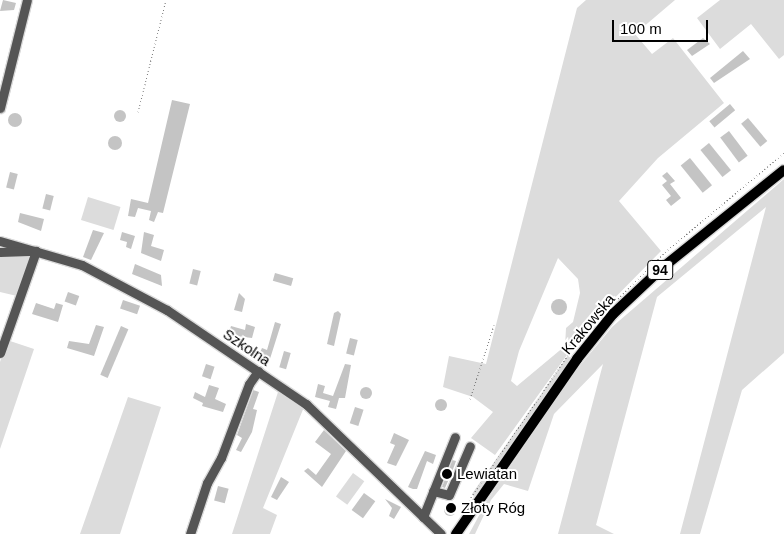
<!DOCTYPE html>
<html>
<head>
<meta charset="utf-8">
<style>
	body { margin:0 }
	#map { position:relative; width:784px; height:534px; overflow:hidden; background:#fff; font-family:Helvetica,sans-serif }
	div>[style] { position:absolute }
	.green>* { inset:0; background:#dcdcdc; transform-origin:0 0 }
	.building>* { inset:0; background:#c4c4c4; transform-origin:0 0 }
	.round { border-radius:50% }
	.path>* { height:1px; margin-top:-0.5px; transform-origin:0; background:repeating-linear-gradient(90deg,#777 0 1px,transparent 0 3.5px) }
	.roads { filter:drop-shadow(1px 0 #dbdbdb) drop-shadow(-1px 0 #dbdbdb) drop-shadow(0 1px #dbdbdb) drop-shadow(0 -1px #dbdbdb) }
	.minor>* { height:9px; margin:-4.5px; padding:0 4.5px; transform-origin:4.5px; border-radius:4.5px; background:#555 }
	.major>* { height:10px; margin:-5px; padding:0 5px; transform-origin:5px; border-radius:5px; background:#000 }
	.dots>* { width:14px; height:14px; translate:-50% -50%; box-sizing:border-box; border:2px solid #fff; border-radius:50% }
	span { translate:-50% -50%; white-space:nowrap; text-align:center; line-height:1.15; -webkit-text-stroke:4px #fff; paint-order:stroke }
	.shield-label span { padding:1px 4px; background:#fff; border:1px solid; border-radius:4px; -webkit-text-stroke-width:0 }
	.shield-label { font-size:14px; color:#000; font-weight:700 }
	.street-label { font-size:15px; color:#000 }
	.poi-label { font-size:15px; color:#000 }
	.left { translate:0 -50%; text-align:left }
	.scale { position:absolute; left:612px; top:20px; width:96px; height:22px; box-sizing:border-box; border:2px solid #000; border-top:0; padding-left:6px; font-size:15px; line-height:18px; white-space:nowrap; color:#000; -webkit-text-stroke:4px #fff; paint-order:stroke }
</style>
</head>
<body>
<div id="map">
	<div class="green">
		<div style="clip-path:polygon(evenodd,586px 0,675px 0,635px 34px,652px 54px,673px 38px,724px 103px,658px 158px,619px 201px,661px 251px,590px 323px,495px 455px,471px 438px,493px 412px,473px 397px,443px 387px,449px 356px,486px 364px,577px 8px,586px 0,558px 258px,578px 279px,580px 293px,573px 322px,566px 328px,565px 346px,517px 386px,511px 381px,519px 351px,558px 258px)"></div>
		<div style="clip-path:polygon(720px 0,784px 0,784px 55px,779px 59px,751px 24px,720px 49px,697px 18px)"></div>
		<div style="clip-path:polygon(784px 179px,784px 353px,742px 390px,700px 534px,680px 534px,766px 207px,657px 297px,596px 525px,614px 534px,558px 534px,603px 364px,554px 414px,528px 491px,504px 484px,491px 500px,475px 534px,469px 534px,488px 499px,574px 373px,612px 327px)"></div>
		<div style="left:88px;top:197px;width:34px;height:24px;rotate:17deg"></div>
		<div style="clip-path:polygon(0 256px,30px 257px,17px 296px,0 292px)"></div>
		<div style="clip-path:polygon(7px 340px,34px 349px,0 449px,0 362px)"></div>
		<div style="clip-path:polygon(568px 355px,571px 358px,474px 497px,472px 494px)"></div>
		<div style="clip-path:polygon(279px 389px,304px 407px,263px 508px,277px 515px,270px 534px,232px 534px)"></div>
		<div style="clip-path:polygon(128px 397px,161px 407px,120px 534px,80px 534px)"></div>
		<div style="left:353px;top:473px;width:14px;height:29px;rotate:36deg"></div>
	</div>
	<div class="building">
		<div style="clip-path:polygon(3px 0,16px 3px,14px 10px,0 11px)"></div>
		<div style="clip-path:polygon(703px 38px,710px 44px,692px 56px,687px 50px)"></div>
		<div style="clip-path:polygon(743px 51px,750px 59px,714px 83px,710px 78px)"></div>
		<div style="clip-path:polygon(172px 100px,190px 104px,163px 213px,158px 212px,154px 222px,149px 220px,151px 211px,138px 208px,135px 217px,128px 216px,131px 199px,148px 203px)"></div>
		<div style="left:730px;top:104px;width:8px;height:27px;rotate:50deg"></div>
		<div class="round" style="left:114px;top:110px;width:12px;height:12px"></div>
		<div class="round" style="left:8px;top:113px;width:14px;height:14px"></div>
		<div style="left:748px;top:118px;width:30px;height:9px;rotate:50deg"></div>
		<div style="left:729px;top:131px;width:31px;height:11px;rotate:53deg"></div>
		<div class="round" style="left:108px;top:136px;width:14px;height:14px"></div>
		<div style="left:709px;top:143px;width:35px;height:11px;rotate:51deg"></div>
		<div style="left:690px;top:158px;width:35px;height:12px;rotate:51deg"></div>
		<div style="left:10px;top:172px;width:8px;height:16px;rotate:14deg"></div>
		<div style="clip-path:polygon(667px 172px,675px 181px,670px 184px,681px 198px,671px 206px,666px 200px,671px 196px,662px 185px,667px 181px,662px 176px)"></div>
		<div style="left:46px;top:194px;width:8px;height:15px;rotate:14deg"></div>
		<div style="clip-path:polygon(20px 213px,44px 219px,41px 231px,18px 222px)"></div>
		<div style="clip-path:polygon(93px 230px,104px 233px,91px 260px,83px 257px)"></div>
		<div style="clip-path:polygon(122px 232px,135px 236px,131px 249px,126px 247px,127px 242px,120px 240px)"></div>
		<div style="clip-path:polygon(144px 232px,154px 235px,151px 246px,164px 250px,161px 261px,141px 253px)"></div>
		<div style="clip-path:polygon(135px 264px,161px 275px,162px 286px,132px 274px)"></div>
		<div style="left:193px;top:269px;width:8px;height:15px;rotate:14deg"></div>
		<div style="left:275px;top:273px;width:19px;height:8px;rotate:16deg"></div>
		<div style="left:68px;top:292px;width:12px;height:10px;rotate:20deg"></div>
		<div style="clip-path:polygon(239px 293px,245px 299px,242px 312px,234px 310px)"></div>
		<div class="round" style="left:551px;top:299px;width:16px;height:16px"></div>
		<div style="left:123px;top:300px;width:18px;height:9px;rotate:19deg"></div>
		<div style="clip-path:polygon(36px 303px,54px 309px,56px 303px,63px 305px,58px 322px,32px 314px)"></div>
		<div style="clip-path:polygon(338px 311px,341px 314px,334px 346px,327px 344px,334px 313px)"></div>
		<div style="clip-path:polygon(275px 322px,281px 324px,269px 362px,258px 357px,262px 348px,267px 350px)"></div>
		<div style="clip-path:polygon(246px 324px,255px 327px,252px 338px,228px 335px,231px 326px,245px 330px)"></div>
		<div style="clip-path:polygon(96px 325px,104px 327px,94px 356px,67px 348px,69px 341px,89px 344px)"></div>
		<div style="left:121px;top:326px;width:8px;height:53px;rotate:23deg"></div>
		<div style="left:350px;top:338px;width:8px;height:16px;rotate:14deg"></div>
		<div style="left:284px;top:351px;width:7px;height:17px;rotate:16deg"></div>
		<div style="left:206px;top:364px;width:9px;height:13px;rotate:18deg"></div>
		<div style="clip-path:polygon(345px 364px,351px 365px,345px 398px,339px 398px,336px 409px,328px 407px,330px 401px,315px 397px,318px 384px,325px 386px,323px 393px,333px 396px)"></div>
		<div style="clip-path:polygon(209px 385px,219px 388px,215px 399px,226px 404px,223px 412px,202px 406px,203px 403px,193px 398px,195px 392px,205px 397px)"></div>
		<div class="round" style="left:360px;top:387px;width:12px;height:12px"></div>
		<div style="clip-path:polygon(253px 390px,259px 392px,253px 409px,257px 410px,252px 432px,241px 452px,236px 450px,242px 438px,237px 435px)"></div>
		<div class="round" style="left:435px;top:399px;width:12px;height:12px"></div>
		<div style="left:355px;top:407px;width:9px;height:17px;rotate:18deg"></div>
		<div style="clip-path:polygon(324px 430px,346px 451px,322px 487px,304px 471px,308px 468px,316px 475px,331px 454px,315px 442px)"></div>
		<div style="clip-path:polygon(394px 433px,409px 440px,396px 466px,387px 463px,395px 445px,390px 443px)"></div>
		<div style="clip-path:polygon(425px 451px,436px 455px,433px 464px,427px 461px,417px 489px,413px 489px,408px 487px)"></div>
		<div style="clip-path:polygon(452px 460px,456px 461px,452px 472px,445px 488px,442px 487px)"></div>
		<div style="clip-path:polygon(281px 477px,289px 482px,277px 500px,271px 497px)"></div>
		<div style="left:218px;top:486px;width:11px;height:15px;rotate:15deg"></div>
		<div style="left:364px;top:493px;width:14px;height:21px;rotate:36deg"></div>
		<div style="clip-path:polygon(385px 499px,401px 507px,394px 519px,389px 516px,392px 508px)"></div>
		<div class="round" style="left:444px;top:504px;width:12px;height:12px"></div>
	</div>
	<div class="path">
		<div style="left:138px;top:112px;width:115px;rotate:-76deg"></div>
		<div style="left:470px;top:399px;width:78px;rotate:-72deg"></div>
		<div style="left:465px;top:506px;width:209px;rotate:-55.7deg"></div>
		<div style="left:583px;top:333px;width:115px;rotate:-44.6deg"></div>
		<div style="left:665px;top:252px;width:155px;rotate:-39.8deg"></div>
	</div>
	<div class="roads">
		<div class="minor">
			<div style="left:0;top:108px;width:111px;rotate:-76deg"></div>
			<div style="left:0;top:241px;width:85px;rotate:16.3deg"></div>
			<div style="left:82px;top:265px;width:96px;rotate:27.9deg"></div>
			<div style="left:167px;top:310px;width:168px;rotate:34.1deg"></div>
			<div style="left:306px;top:404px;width:187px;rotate:43.9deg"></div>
			<div style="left:0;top:252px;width:36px;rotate:-2deg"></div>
			<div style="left:36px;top:251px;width:108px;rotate:109.4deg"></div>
			<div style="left:433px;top:491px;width:16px;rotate:14deg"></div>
			<div style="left:449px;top:495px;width:53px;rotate:-66.8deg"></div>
			<div style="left:423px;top:517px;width:86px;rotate:-68.2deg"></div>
			<div style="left:190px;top:534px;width:54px;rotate:-71.6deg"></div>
			<div style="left:207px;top:483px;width:29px;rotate:-61deg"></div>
			<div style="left:221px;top:458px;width:79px;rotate:-69.3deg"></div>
			<div style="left:249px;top:384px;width:16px;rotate:-55deg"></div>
		</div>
		<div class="major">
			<div style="left:456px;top:534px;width:213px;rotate:-55.3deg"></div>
			<div style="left:577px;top:359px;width:58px;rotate:-51.3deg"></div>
			<div style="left:613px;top:314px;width:67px;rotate:-43.2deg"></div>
			<div style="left:662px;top:268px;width:156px;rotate:-38.8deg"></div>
		</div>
	</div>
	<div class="dots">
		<div style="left:447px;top:474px;background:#000"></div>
		<div style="left:451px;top:508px;background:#000"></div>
	</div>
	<div class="shield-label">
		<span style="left:660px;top:270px">94</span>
	</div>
	<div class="street-label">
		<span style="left:588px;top:324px;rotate:-50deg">Krakowska</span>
		<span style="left:247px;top:347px;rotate:34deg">Szkolna</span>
	</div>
	<div class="poi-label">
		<span class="left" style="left:457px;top:474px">Lewiatan</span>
		<span class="left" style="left:461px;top:508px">Złoty Róg</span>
	</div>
	<div class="scale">100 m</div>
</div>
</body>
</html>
